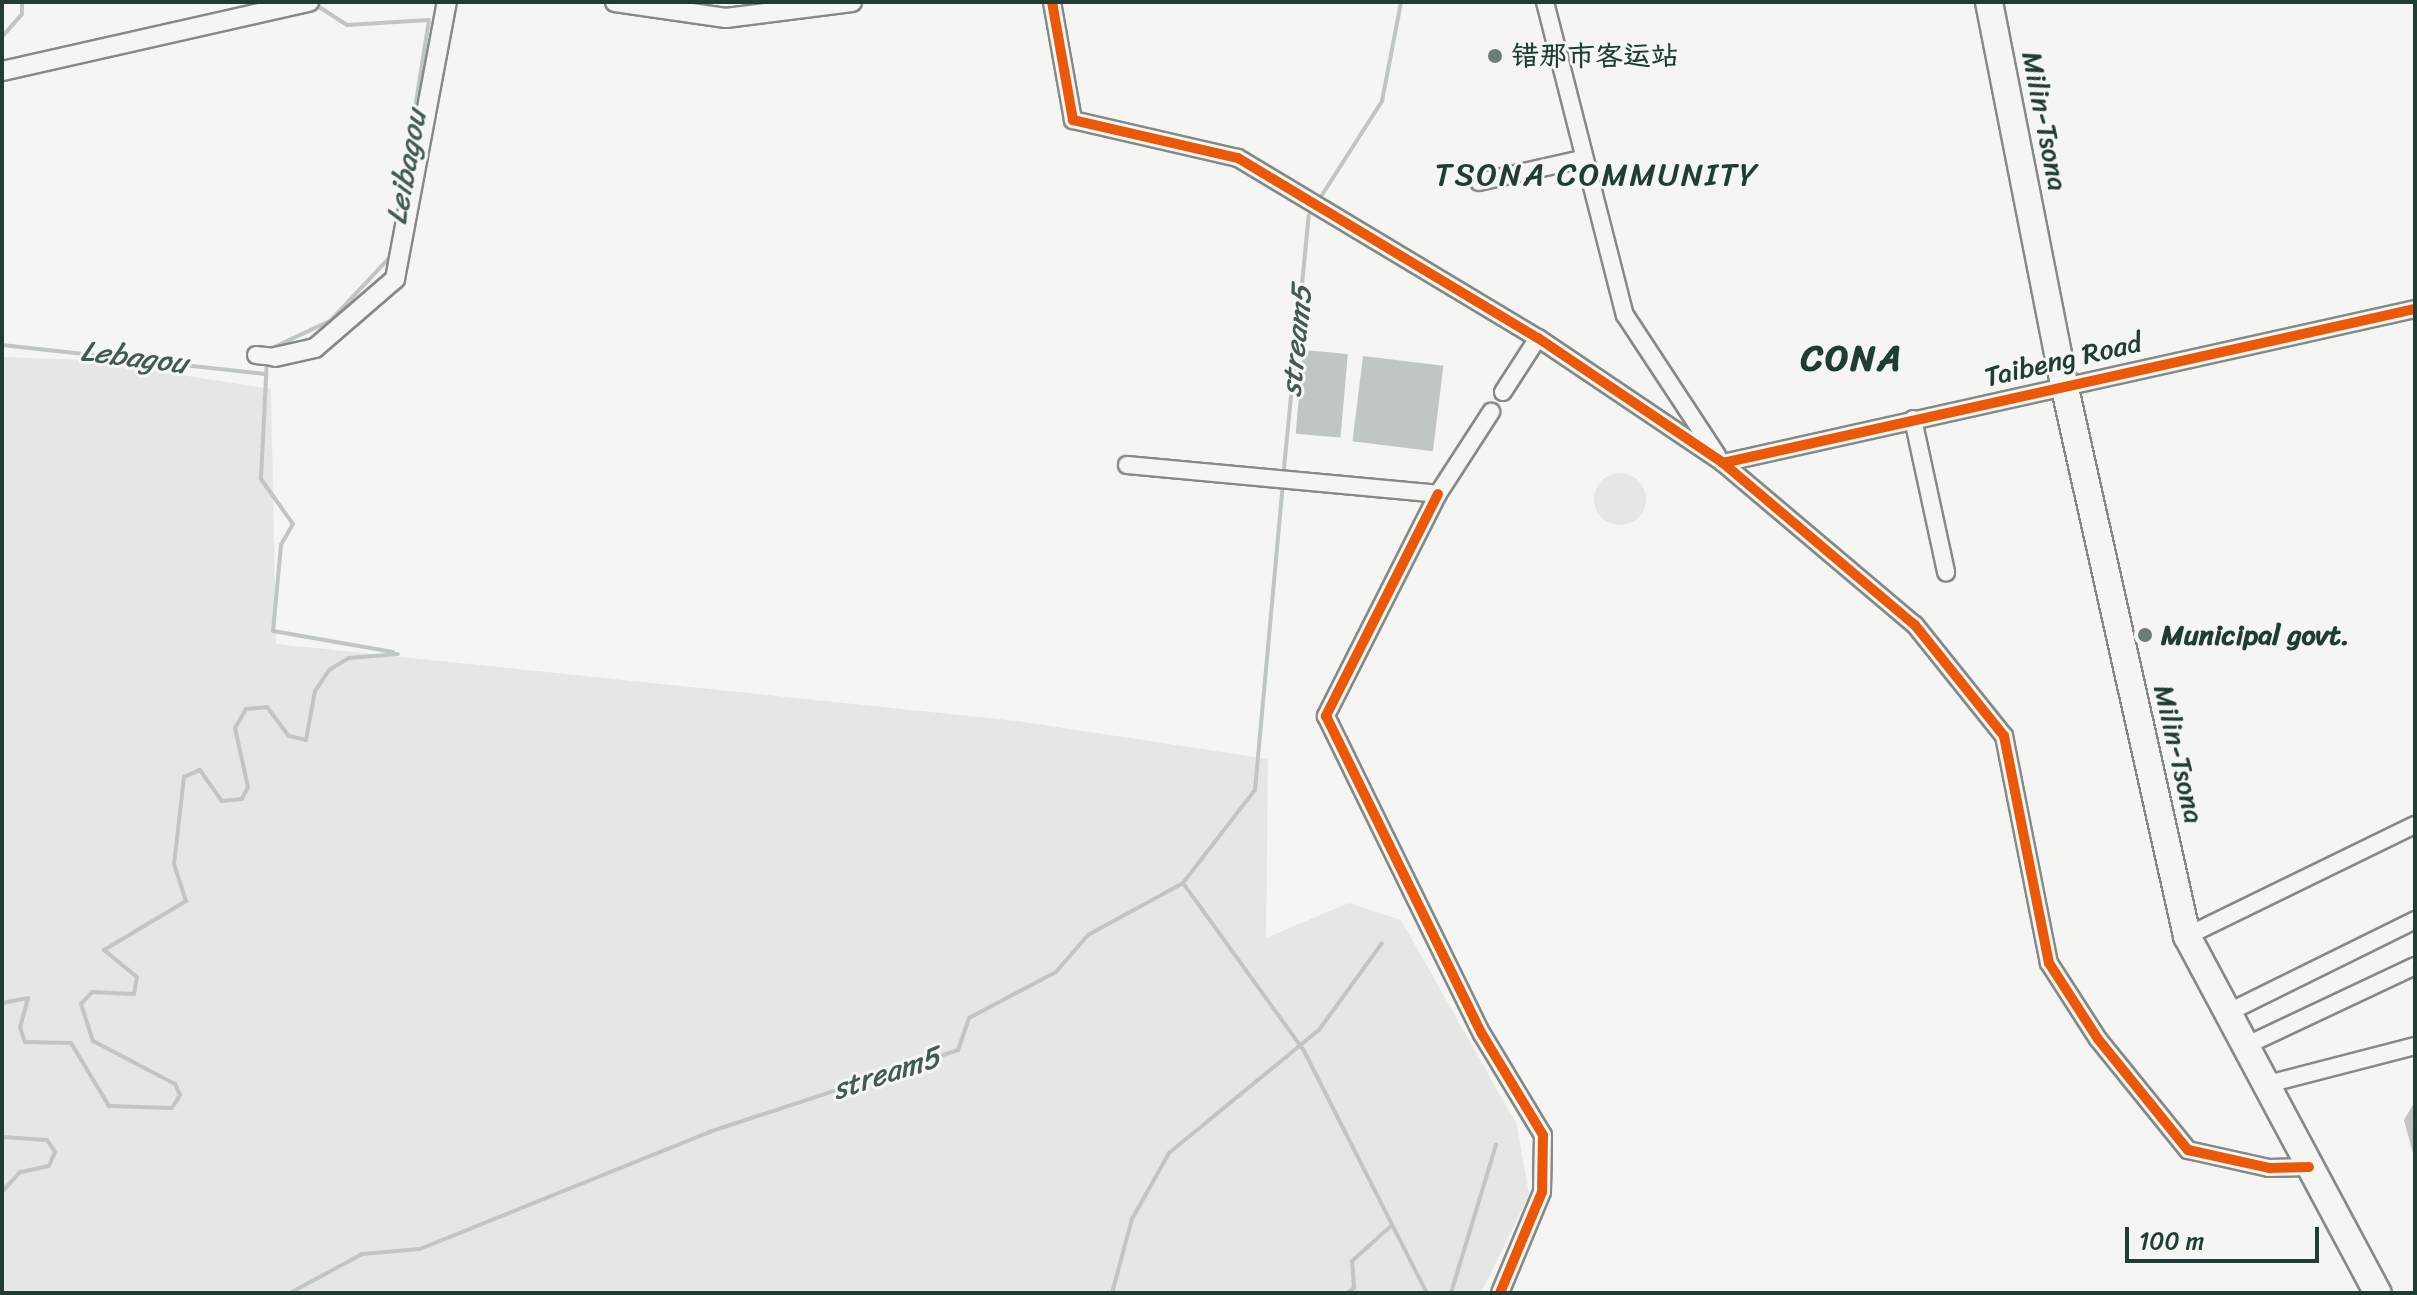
<!DOCTYPE html>
<html>
<head>
<meta charset="utf-8">
<style>
	body { margin:0 }
	#map { position:relative; width:2417px; height:1295px; overflow:hidden; background:#f5f5f3; font-family:Sriracha,"LXGW WenKai TC",sans-serif }
	div>[style] { position:absolute }
	.green>* { inset:0; background:#e4e7e3 }
	.round { border-radius:50% }
	.water>* { inset:0; background:#c0c7c3; transform-origin:0 0 }
	.stream>* { height:4px; margin:-2px; padding:0 2px; transform-origin:2px; border-radius:2px; background:#c0c7c3 }
	.roads { filter:drop-shadow(2px 0 #858a88) drop-shadow(-2px 0 #858a88) drop-shadow(0 2px #858a88) drop-shadow(0 -2px #858a88) }
	.minor>* { height:16px; margin:-8px; padding:0 8px; transform-origin:8px; border-radius:8px; background:#f5f5f3 }
	.tertiary>* { height:18px; margin:-9px; padding:0 9px; transform-origin:9px; border-radius:9px; background:#f5f5f3 }
	.trunk>* { height:26px; margin:-13px; padding:0 13px; transform-origin:13px; border-radius:13px; background:#f5f5f3 }
	.cycleway>* { height:10px; margin:-5px; padding:0 5px; transform-origin:5px; border-radius:5px; background:#e8590c }
	.dots>* { width:22px; height:22px; translate:-50% -50%; box-sizing:border-box; border:4px solid #f6f6f2; border-radius:50% }
	span { translate:-50% -50%; white-space:nowrap; text-align:center; line-height:1.15; -webkit-text-stroke:6px #f6f6f2; paint-order:stroke }
	.poi-label { font-size:28px; color:#1f3d34; font-weight:700 }
	.left { translate:0 -50%; text-align:left }
	.street-label { font-size:28px; color:#1f3d34 }
	.water-label { font-size:30px; color:#425a52; font-style:italic }
	.quarter-label { font-size:32px; color:#1f3d34; letter-spacing:2px }
	.district-label { font-size:36px; color:#1f3d34; font-weight:700; letter-spacing:2px }
	.frame { position:absolute; inset:0; border:4px solid #1f3d34; pointer-events:none }
	.scale { position:absolute; left:2125px; top:1227px; width:194px; height:36px; box-sizing:border-box; border:4px solid #1f3d34; border-top:0; padding-left:10px; font-size:24px; line-height:28px; white-space:nowrap; color:#1f3d34; -webkit-text-stroke:6px #f6f6f2; paint-order:stroke }
</style>
</head>
<body>
<div id="map">
	<div class="green">
		<div style="clip-path:polygon(2px 357px,86px 360px,271px 389px,276px 644px,1017px 721px,1268px 759px,1266px 938px,1349px 903px,1401px 920px,1517px 1125px,1529px 1195px,1481px 1293px,2px 1293px)"></div>
		<div class="round" style="left:1594px;top:473px;width:52px;height:52px"></div>
	</div>
	<div class="water">
		<div style="left:1303px;top:350px;width:45px;height:84px;rotate:5deg"></div>
		<div style="left:1363px;top:356px;width:81px;height:86px;rotate:7deg"></div>
		<div style="clip-path:polygon(2415px 1101px,2415px 1161px,2404px 1120px)"></div>
	</div>
	<div class="stream">
		<div style="left:313px;top:3px;width:40px;rotate:32.9deg"></div>
		<div style="left:347px;top:25px;width:82px;rotate:-3.5deg"></div>
		<div style="left:429px;top:20px;width:204px;rotate:99deg"></div>
		<div style="left:2px;top:37px;width:30px;rotate:-49deg"></div>
		<div style="left:22px;top:14px;width:12px;rotate:-90deg"></div>
		<div style="left:1322px;top:195px;width:112px;rotate:-57.4deg"></div>
		<div style="left:1382px;top:101px;width:101px;rotate:-79.1deg"></div>
		<div style="left:2px;top:345px;width:265px;rotate:6.3deg"></div>
		<div style="left:268px;top:350px;width:68px;rotate:-25.1deg"></div>
		<div style="left:330px;top:321px;width:88px;rotate:-46.8deg"></div>
		<div style="left:267px;top:359px;width:120px;rotate:92.9deg"></div>
		<div style="left:261px;top:479px;width:55px;rotate:54.6deg"></div>
		<div style="left:293px;top:524px;width:24px;rotate:120deg"></div>
		<div style="left:281px;top:545px;width:86px;rotate:95.3deg"></div>
		<div style="left:273px;top:631px;width:122px;rotate:9.9deg"></div>
		<div style="left:1284px;top:468px;width:254px;rotate:-84.4deg"></div>
		<div style="left:1183px;top:883px;width:207px;rotate:54.2deg"></div>
		<div style="left:1304px;top:1051px;width:271px;rotate:63.1deg"></div>
		<div style="left:2px;top:1003px;width:26px;rotate:-11deg"></div>
		<div style="left:28px;top:998px;width:30px;rotate:105deg"></div>
		<div style="left:20px;top:1027px;width:16px;rotate:72deg"></div>
		<div style="left:25px;top:1042px;width:46px;rotate:1.2deg"></div>
		<div style="left:71px;top:1043px;width:74px;rotate:58.9deg"></div>
		<div style="left:109px;top:1106px;width:63px;rotate:1.8deg"></div>
		<div style="left:172px;top:1108px;width:15px;rotate:-58deg"></div>
		<div style="left:180px;top:1095px;width:12px;rotate:-114deg"></div>
		<div style="left:175px;top:1084px;width:93px;rotate:-152.3deg"></div>
		<div style="left:93px;top:1041px;width:39px;rotate:-108deg"></div>
		<div style="left:81px;top:1004px;width:16px;rotate:-47deg"></div>
		<div style="left:92px;top:992px;width:42px;rotate:2.7deg"></div>
		<div style="left:134px;top:994px;width:17px;rotate:-80deg"></div>
		<div style="left:137px;top:977px;width:43px;rotate:-140.7deg"></div>
		<div style="left:104px;top:950px;width:96px;rotate:-30.9deg"></div>
		<div style="left:186px;top:901px;width:39px;rotate:-108deg"></div>
		<div style="left:174px;top:864px;width:88px;rotate:-83.4deg"></div>
		<div style="left:184px;top:777px;width:17px;rotate:-24deg"></div>
		<div style="left:200px;top:770px;width:38px;rotate:55deg"></div>
		<div style="left:222px;top:801px;width:20px;rotate:-6deg"></div>
		<div style="left:242px;top:799px;width:13px;rotate:-63deg"></div>
		<div style="left:248px;top:787px;width:60px;rotate:-102.4deg"></div>
		<div style="left:235px;top:728px;width:22px;rotate:-60deg"></div>
		<div style="left:246px;top:709px;width:21px;rotate:-5deg"></div>
		<div style="left:267px;top:707px;width:36px;rotate:53deg"></div>
		<div style="left:289px;top:736px;width:17px;rotate:13deg"></div>
		<div style="left:306px;top:740px;width:50px;rotate:-79.6deg"></div>
		<div style="left:315px;top:691px;width:25px;rotate:-56deg"></div>
		<div style="left:329px;top:670px;width:23px;rotate:-31deg"></div>
		<div style="left:349px;top:658px;width:49px;rotate:-4.7deg"></div>
		<div style="left:2px;top:1137px;width:45px;rotate:3.8deg"></div>
		<div style="left:47px;top:1140px;width:14px;rotate:56deg"></div>
		<div style="left:55px;top:1152px;width:15px;rotate:113deg"></div>
		<div style="left:49px;top:1166px;width:30px;rotate:168deg"></div>
		<div style="left:20px;top:1172px;width:27px;rotate:132deg"></div>
		<div style="left:290px;top:1293px;width:82px;rotate:-28.4deg"></div>
		<div style="left:362px;top:1254px;width:58px;rotate:-4.9deg"></div>
		<div style="left:420px;top:1249px;width:312px;rotate:-22deg"></div>
		<div style="left:709px;top:1132px;width:262px;rotate:-18.2deg"></div>
		<div style="left:958px;top:1050px;width:34px;rotate:-71deg"></div>
		<div style="left:969px;top:1018px;width:98px;rotate:-27.9deg"></div>
		<div style="left:1056px;top:972px;width:49px;rotate:-49.1deg"></div>
		<div style="left:1088px;top:935px;width:108px;rotate:-28.7deg"></div>
		<div style="left:1183px;top:883px;width:118px;rotate:-52.3deg"></div>
		<div style="left:1255px;top:790px;width:300px;rotate:-84.8deg"></div>
		<div style="left:1112px;top:1293px;width:77px;rotate:-74.9deg"></div>
		<div style="left:1132px;top:1219px;width:76px;rotate:-60.7deg"></div>
		<div style="left:1169px;top:1153px;width:194px;rotate:-39.4deg"></div>
		<div style="left:1319px;top:1030px;width:107px;rotate:-54.1deg"></div>
		<div style="left:1347px;top:1293px;width:9px;rotate:-36deg"></div>
		<div style="left:1354px;top:1288px;width:27px;rotate:-94deg"></div>
		<div style="left:1352px;top:1261px;width:52px;rotate:-41.9deg"></div>
		<div style="left:1451px;top:1293px;width:155px;rotate:-73.1deg"></div>
	</div>
	<div class="roads">
		<div class="minor">
			<div style="left:1052px;top:2px;width:120px;rotate:79.9deg"></div>
			<div style="left:1073px;top:120px;width:169px;rotate:13deg"></div>
			<div style="left:1238px;top:158px;width:350px;rotate:31deg"></div>
			<div style="left:1538px;top:338px;width:223px;rotate:34deg"></div>
			<div style="left:1723px;top:463px;width:251px;rotate:40.2deg"></div>
			<div style="left:1915px;top:625px;width:142px;rotate:51.3deg"></div>
			<div style="left:2004px;top:736px;width:231px;rotate:78.8deg"></div>
			<div style="left:2049px;top:963px;width:90px;rotate:57.2deg"></div>
			<div style="left:2098px;top:1039px;width:143px;rotate:51deg"></div>
			<div style="left:2188px;top:1150px;width:83px;rotate:12.5deg"></div>
			<div style="left:2269px;top:1168px;width:40px;rotate:-1.4deg"></div>
			<div style="left:1545px;top:2px;width:323px;rotate:75.7deg"></div>
			<div style="left:1625px;top:315px;width:168px;rotate:56.7deg"></div>
			<div style="left:1479px;top:182px;width:106px;rotate:-12.6deg"></div>
			<div style="left:256px;top:355px;width:19px;rotate:6deg"></div>
			<div style="left:1503px;top:392px;width:64px;rotate:-57.1deg"></div>
			<div style="left:1913px;top:419px;width:157px;rotate:77.8deg"></div>
			<div style="left:1723px;top:463px;width:709px;rotate:-12.55deg"></div>
			<div style="left:1127px;top:465px;width:312px;rotate:5.3deg"></div>
			<div style="left:1438px;top:494px;width:98px;rotate:-57.1deg"></div>
			<div style="left:1438px;top:494px;width:249px;rotate:116.8deg"></div>
			<div style="left:1326px;top:716px;width:354px;rotate:63.9deg"></div>
			<div style="left:1482px;top:1034px;width:118px;rotate:58.9deg"></div>
			<div style="left:1543px;top:1135px;width:57px;rotate:91deg"></div>
			<div style="left:1542px;top:1192px;width:109px;rotate:112.6deg"></div>
			<div style="left:2187px;top:936px;width:254px;rotate:-26deg"></div>
			<div style="left:2225px;top:1014px;width:212px;rotate:-26.3deg"></div>
			<div style="left:2243px;top:1047px;width:190px;rotate:-25.2deg"></div>
			<div style="left:2264px;top:1085px;width:156px;rotate:-14.5deg"></div>
		</div>
		<div class="tertiary">
			<div style="left:615px;top:2px;width:112px;rotate:8.2deg"></div>
			<div style="left:726px;top:18px;width:127px;rotate:-7.2deg"></div>
			<div style="left:2px;top:71px;width:315px;rotate:-12.7deg"></div>
			<div style="left:275px;top:357px;width:41px;rotate:-12.7deg"></div>
			<div style="left:315px;top:348px;width:106px;rotate:-40.8deg"></div>
			<div style="left:395px;top:279px;width:282px;rotate:-79.4deg"></div>
		</div>
		<div class="trunk">
			<div style="left:1989px;top:2px;width:389px;rotate:78.9deg"></div>
			<div style="left:2064px;top:384px;width:566px;rotate:77.44deg"></div>
			<div style="left:2187px;top:936px;width:405px;rotate:61.9deg"></div>
		</div>
	</div>
	<div class="cycleway">
		<div style="left:1052px;top:2px;width:120px;rotate:79.9deg"></div>
		<div style="left:1073px;top:120px;width:169px;rotate:13deg"></div>
		<div style="left:1238px;top:158px;width:350px;rotate:31deg"></div>
		<div style="left:1538px;top:338px;width:223px;rotate:34deg"></div>
		<div style="left:1723px;top:463px;width:251px;rotate:40.2deg"></div>
		<div style="left:1915px;top:625px;width:142px;rotate:51.3deg"></div>
		<div style="left:2004px;top:736px;width:231px;rotate:78.8deg"></div>
		<div style="left:2049px;top:963px;width:90px;rotate:57.2deg"></div>
		<div style="left:2098px;top:1039px;width:143px;rotate:51deg"></div>
		<div style="left:2188px;top:1150px;width:83px;rotate:12.5deg"></div>
		<div style="left:2269px;top:1168px;width:40px;rotate:-1.4deg"></div>
		<div style="left:1723px;top:463px;width:709px;rotate:-12.55deg"></div>
		<div style="left:1438px;top:494px;width:249px;rotate:116.8deg"></div>
		<div style="left:1326px;top:716px;width:354px;rotate:63.9deg"></div>
		<div style="left:1482px;top:1034px;width:118px;rotate:58.9deg"></div>
		<div style="left:1543px;top:1135px;width:57px;rotate:91deg"></div>
		<div style="left:1542px;top:1192px;width:109px;rotate:112.6deg"></div>
	</div>
	<div class="dots">
		<div style="left:1495px;top:56px;background:#6a7d77"></div>
		<div style="left:2145px;top:635px;background:#6a7d77"></div>
	</div>
	<div class="poi-label">
		<span class="left" style="left:1511px;top:56px">错那市客运站</span>
		<span class="left" style="left:2161px;top:635px">Municipal govt.</span>
	</div>
	<div class="street-label">
		<span style="left:2045px;top:121px;rotate:79deg">Milin-Tsona</span>
		<span style="left:2063px;top:360px;rotate:-13deg">Taibeng Road</span>
		<span style="left:2179px;top:754px;rotate:77deg">Milin-Tsona</span>
	</div>
	<div class="water-label">
		<span style="left:406px;top:167px;rotate:-80deg">Leibagou</span>
		<span style="left:1296px;top:341px;rotate:-84deg">stream5</span>
		<span style="left:134px;top:357px;rotate:7deg">Lebagou</span>
		<span style="left:886px;top:1073px;rotate:-18deg">stream5</span>
	</div>
	<div class="quarter-label">
		<span style="left:1597px;top:175px">TSONA COMMUNITY</span>
	</div>
	<div class="district-label">
		<span style="left:1852px;top:359px">CONA</span>
	</div>
	<div class="frame"></div>
	<div class="scale">100 m</div>
</div>
</body>
</html>
